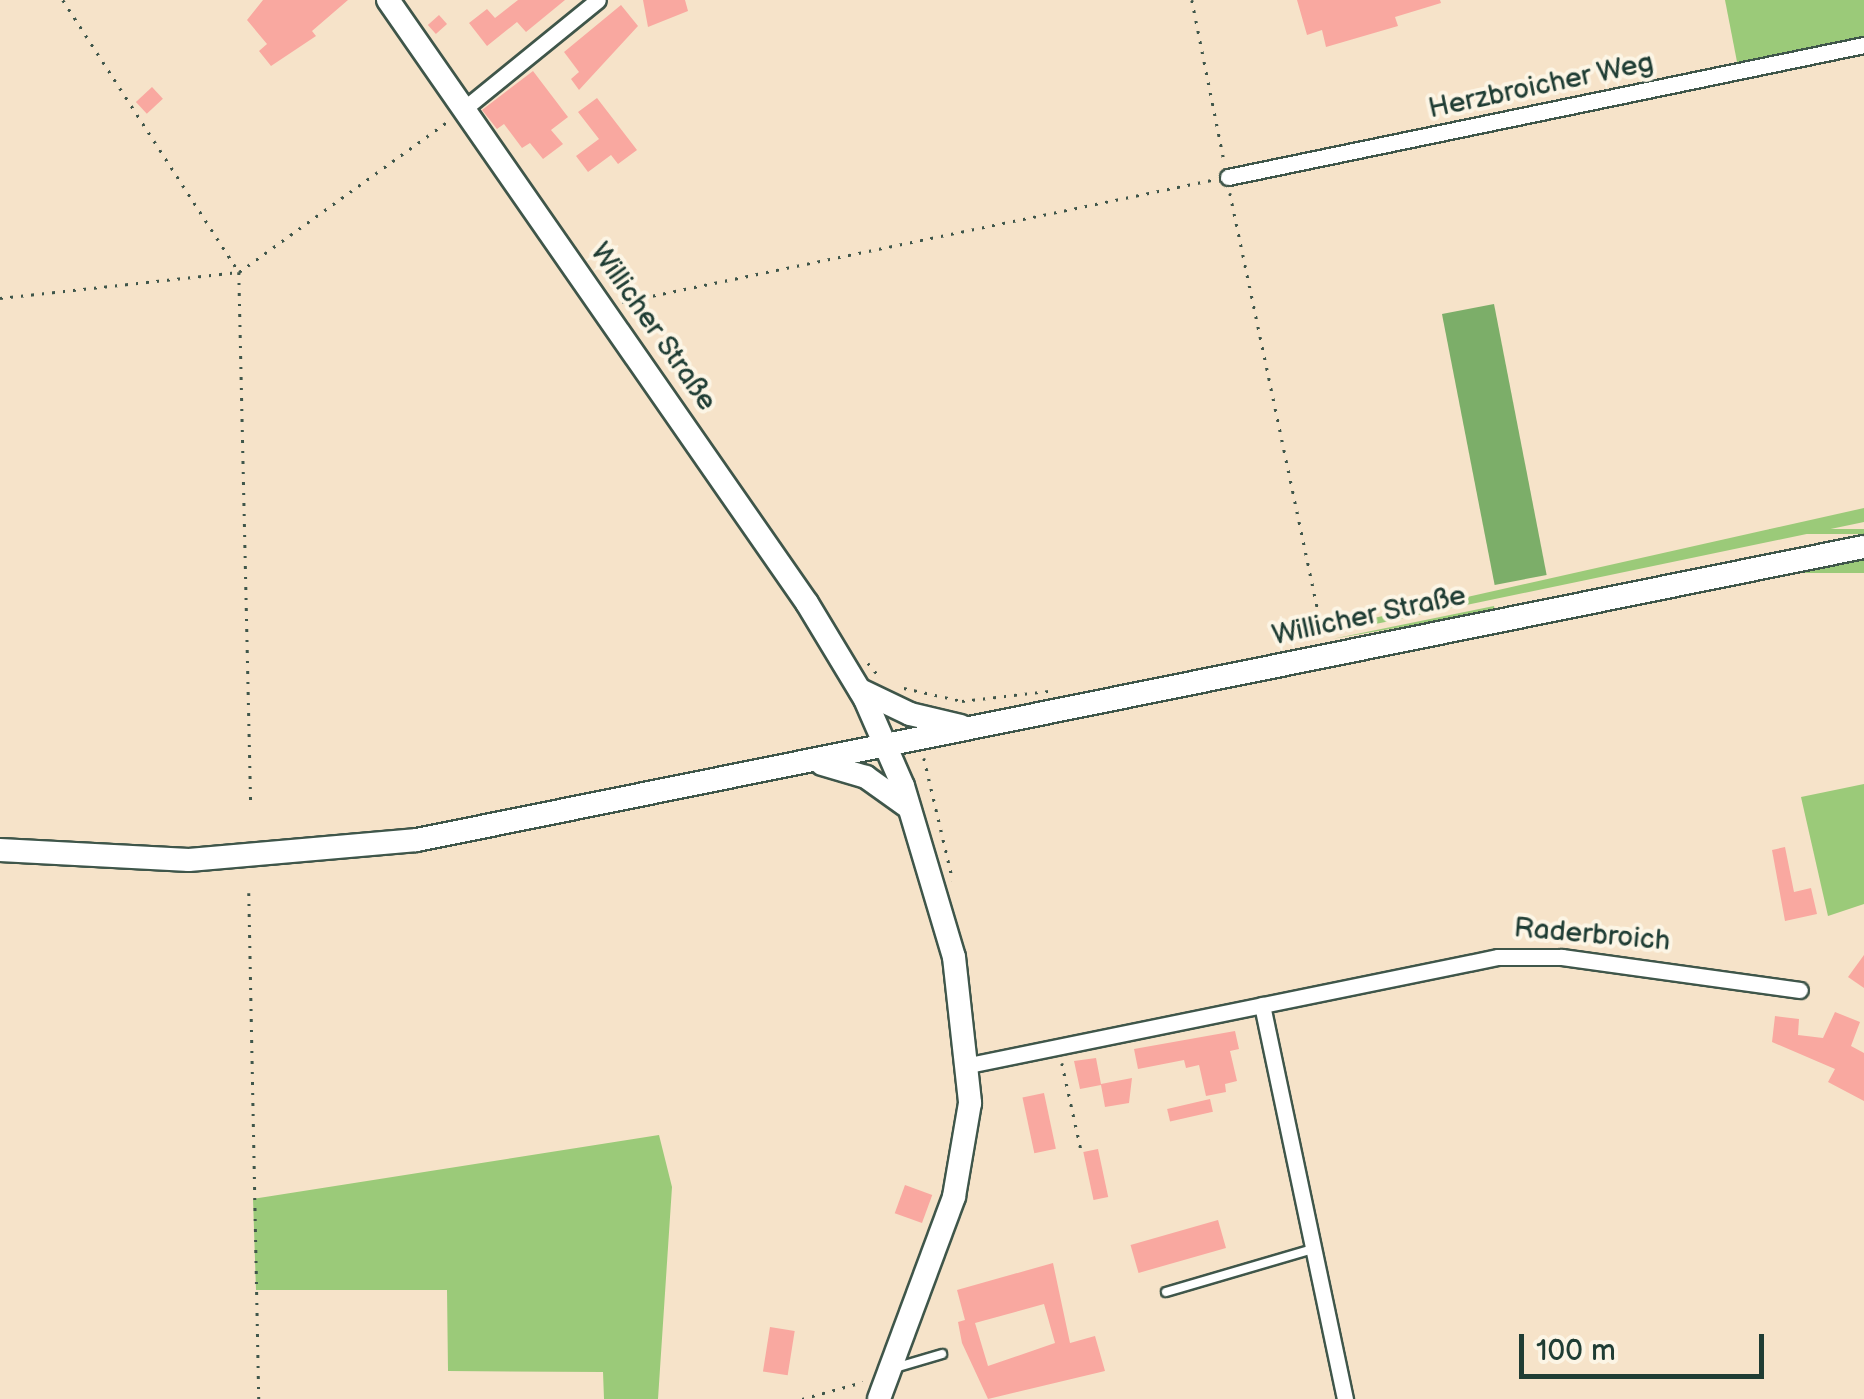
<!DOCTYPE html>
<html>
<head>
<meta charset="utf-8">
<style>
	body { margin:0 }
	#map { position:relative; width:1864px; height:1399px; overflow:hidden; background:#f6e3c9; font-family:"Balsamiq Sans",sans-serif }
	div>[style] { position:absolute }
	.green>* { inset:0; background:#9bca79; transform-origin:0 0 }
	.forest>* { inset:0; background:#7cae69; transform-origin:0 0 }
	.building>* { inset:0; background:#f9a8a0; transform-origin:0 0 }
	.path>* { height:2.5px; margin-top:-1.25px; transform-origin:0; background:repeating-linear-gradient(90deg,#3f564a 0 2.5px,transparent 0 10.5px) }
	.roads { filter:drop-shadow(2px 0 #3f564a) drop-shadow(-2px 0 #3f564a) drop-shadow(0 2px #3f564a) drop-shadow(0 -2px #3f564a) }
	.lane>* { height:8px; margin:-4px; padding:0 4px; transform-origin:4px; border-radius:4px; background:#fff }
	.street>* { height:15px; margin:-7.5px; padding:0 7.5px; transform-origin:7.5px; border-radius:7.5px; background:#fff }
	.secondary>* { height:22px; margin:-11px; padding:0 11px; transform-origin:11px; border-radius:11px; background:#fff }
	span { translate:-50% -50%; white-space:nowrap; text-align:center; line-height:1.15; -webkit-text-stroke:8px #fcf5e5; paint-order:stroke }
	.street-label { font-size:28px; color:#1f3d34 }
	.scale { position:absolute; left:1519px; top:1334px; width:245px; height:45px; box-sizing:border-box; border:5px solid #1f3d34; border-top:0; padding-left:12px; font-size:30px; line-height:35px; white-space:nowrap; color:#1f3d34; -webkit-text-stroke:8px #fcf5e5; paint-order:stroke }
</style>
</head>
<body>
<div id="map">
	<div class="green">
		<div style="clip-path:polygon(1725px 0,1864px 0,1864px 40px,1738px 67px)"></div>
		<div style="clip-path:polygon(1864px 508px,1864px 522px,1366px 626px,1365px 620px)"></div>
		<div style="left:1864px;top:529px;width:5px;height:95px;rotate:90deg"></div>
		<div style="left:1864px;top:561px;width:12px;height:92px;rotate:90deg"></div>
		<div style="clip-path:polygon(1494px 606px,1495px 611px,1332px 639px)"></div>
		<div style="clip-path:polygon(1864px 784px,1864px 904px,1828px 916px,1801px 797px)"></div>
		<div style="clip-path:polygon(659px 1135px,672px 1187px,658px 1399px,604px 1399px,603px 1372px,448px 1371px,447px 1290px,256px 1290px,253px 1199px)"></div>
	</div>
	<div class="forest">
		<div style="left:1494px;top:304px;width:276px;height:53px;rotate:79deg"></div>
	</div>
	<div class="building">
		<div style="clip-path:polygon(263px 0,348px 0,312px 31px,316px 36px,271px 66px,259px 51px,267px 44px,247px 20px)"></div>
		<div style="clip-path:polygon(518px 0,565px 0,526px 32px,517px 22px,487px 46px,469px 23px,487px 9px,495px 18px)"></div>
		<div style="clip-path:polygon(643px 0,685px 0,688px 11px,648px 27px)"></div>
		<div style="clip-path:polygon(1297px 0,1440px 0,1441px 3px,1395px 17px,1398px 26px,1326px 47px,1322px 30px,1307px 35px)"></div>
		<div style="clip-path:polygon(621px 5px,638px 26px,579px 90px,571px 79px,579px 72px,564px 52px)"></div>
		<div style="left:439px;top:15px;width:12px;height:15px;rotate:48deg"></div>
		<div style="clip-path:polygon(533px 71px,568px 117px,551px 130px,563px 144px,543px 159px,530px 143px,522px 148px,504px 124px,497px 129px,482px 110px)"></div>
		<div style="left:152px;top:87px;width:16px;height:22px;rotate:47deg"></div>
		<div style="clip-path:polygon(597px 98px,637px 150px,618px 164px,611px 155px,588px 172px,576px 156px,599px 139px,578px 112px)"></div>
		<div style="clip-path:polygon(1785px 847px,1794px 892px,1811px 888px,1817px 914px,1785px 921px,1772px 850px)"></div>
		<div style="clip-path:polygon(1864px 955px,1864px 988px,1848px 977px)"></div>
		<div style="clip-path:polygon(1835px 1012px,1860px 1022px,1851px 1046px,1864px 1053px,1864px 1101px,1828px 1082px,1835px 1069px,1772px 1042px,1775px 1016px,1799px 1019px,1798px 1035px,1823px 1038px)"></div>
		<div style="clip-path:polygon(1235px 1031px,1239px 1049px,1230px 1051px,1237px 1081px,1225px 1084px,1226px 1092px,1206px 1096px,1199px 1065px,1186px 1068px,1184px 1060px,1138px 1069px,1134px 1049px)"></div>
		<div style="clip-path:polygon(1096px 1058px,1101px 1084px,1132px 1078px,1129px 1103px,1105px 1107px,1101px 1085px,1080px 1089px,1074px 1061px)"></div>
		<div style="left:1044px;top:1093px;width:57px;height:22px;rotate:78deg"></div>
		<div style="left:1210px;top:1099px;width:13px;height:44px;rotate:77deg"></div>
		<div style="left:1098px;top:1149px;width:49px;height:15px;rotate:78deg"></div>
		<div style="left:905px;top:1185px;width:29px;height:30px;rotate:20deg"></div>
		<div style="left:1218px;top:1220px;width:29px;height:91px;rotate:74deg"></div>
		<div style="clip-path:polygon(evenodd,1053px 1263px,1070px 1343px,1095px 1336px,1105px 1371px,988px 1399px,962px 1343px,958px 1322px,965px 1320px,957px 1290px,1053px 1263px,1044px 1304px,1055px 1343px,988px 1366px,975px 1323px,1044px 1304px)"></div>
		<div style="left:770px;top:1327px;width:25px;height:45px;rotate:9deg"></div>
	</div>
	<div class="path">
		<div style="left:63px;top:0;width:324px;rotate:57.1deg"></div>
		<div style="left:239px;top:272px;width:535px;rotate:88.72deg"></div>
		<div style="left:1192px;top:0;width:163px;rotate:78.7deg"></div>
		<div style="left:1230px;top:193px;width:452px;rotate:78.1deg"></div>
		<div style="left:0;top:298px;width:240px;rotate:-6.2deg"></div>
		<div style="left:239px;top:272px;width:258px;rotate:-35.8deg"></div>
		<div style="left:622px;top:302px;width:602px;rotate:-11.7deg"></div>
		<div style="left:868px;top:663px;width:17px;rotate:50deg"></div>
		<div style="left:904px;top:688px;width:59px;rotate:12.6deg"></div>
		<div style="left:962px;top:701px;width:88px;rotate:-6.6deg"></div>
		<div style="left:924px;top:758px;width:126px;rotate:76.7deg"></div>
		<div style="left:249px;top:893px;width:506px;rotate:88.87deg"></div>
		<div style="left:1062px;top:1063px;width:93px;rotate:77.6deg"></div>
		<div style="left:802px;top:1399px;width:63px;rotate:-15.6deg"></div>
	</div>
	<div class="roads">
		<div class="lane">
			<div style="left:1166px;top:1292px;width:153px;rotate:-16.3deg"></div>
			<div style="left:898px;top:1367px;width:46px;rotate:-16.5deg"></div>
		</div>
		<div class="street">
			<div style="left:465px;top:108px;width:171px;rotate:-39.1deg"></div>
			<div style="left:1228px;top:177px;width:650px;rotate:-11.73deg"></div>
			<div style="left:1262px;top:1005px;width:403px;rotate:78.1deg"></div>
			<div style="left:969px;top:1065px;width:540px;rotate:-11.54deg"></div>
			<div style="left:1498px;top:957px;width:64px"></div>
			<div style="left:1562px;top:957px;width:240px;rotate:7.9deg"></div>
		</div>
		<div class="secondary">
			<div style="left:388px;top:0;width:734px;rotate:55.21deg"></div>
			<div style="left:807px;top:603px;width:112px;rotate:58.9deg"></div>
			<div style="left:865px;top:699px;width:95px;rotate:66.4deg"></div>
			<div style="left:903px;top:786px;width:178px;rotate:73.4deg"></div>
			<div style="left:954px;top:957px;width:147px;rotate:83.7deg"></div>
			<div style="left:970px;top:1103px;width:95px;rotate:99.7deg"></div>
			<div style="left:954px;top:1197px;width:215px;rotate:110.4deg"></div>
			<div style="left:860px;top:690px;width:55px;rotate:25.6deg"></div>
			<div style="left:910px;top:714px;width:52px;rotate:13.2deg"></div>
			<div style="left:822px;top:764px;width:46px;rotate:16.5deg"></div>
			<div style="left:866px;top:777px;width:52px;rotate:35.5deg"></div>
			<div style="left:0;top:850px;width:189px;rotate:3deg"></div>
			<div style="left:189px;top:860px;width:229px;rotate:-5deg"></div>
			<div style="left:417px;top:840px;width:1476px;rotate:-11.45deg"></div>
		</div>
	</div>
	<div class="street-label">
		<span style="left:1541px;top:86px;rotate:-12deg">Herzbroicher Weg</span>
		<span style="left:653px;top:327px;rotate:55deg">Willicher Straße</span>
		<span style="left:1369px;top:616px;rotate:-12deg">Willicher Straße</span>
		<span style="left:1592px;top:935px;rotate:5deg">Raderbroich</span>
	</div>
	<div class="scale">100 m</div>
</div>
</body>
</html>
